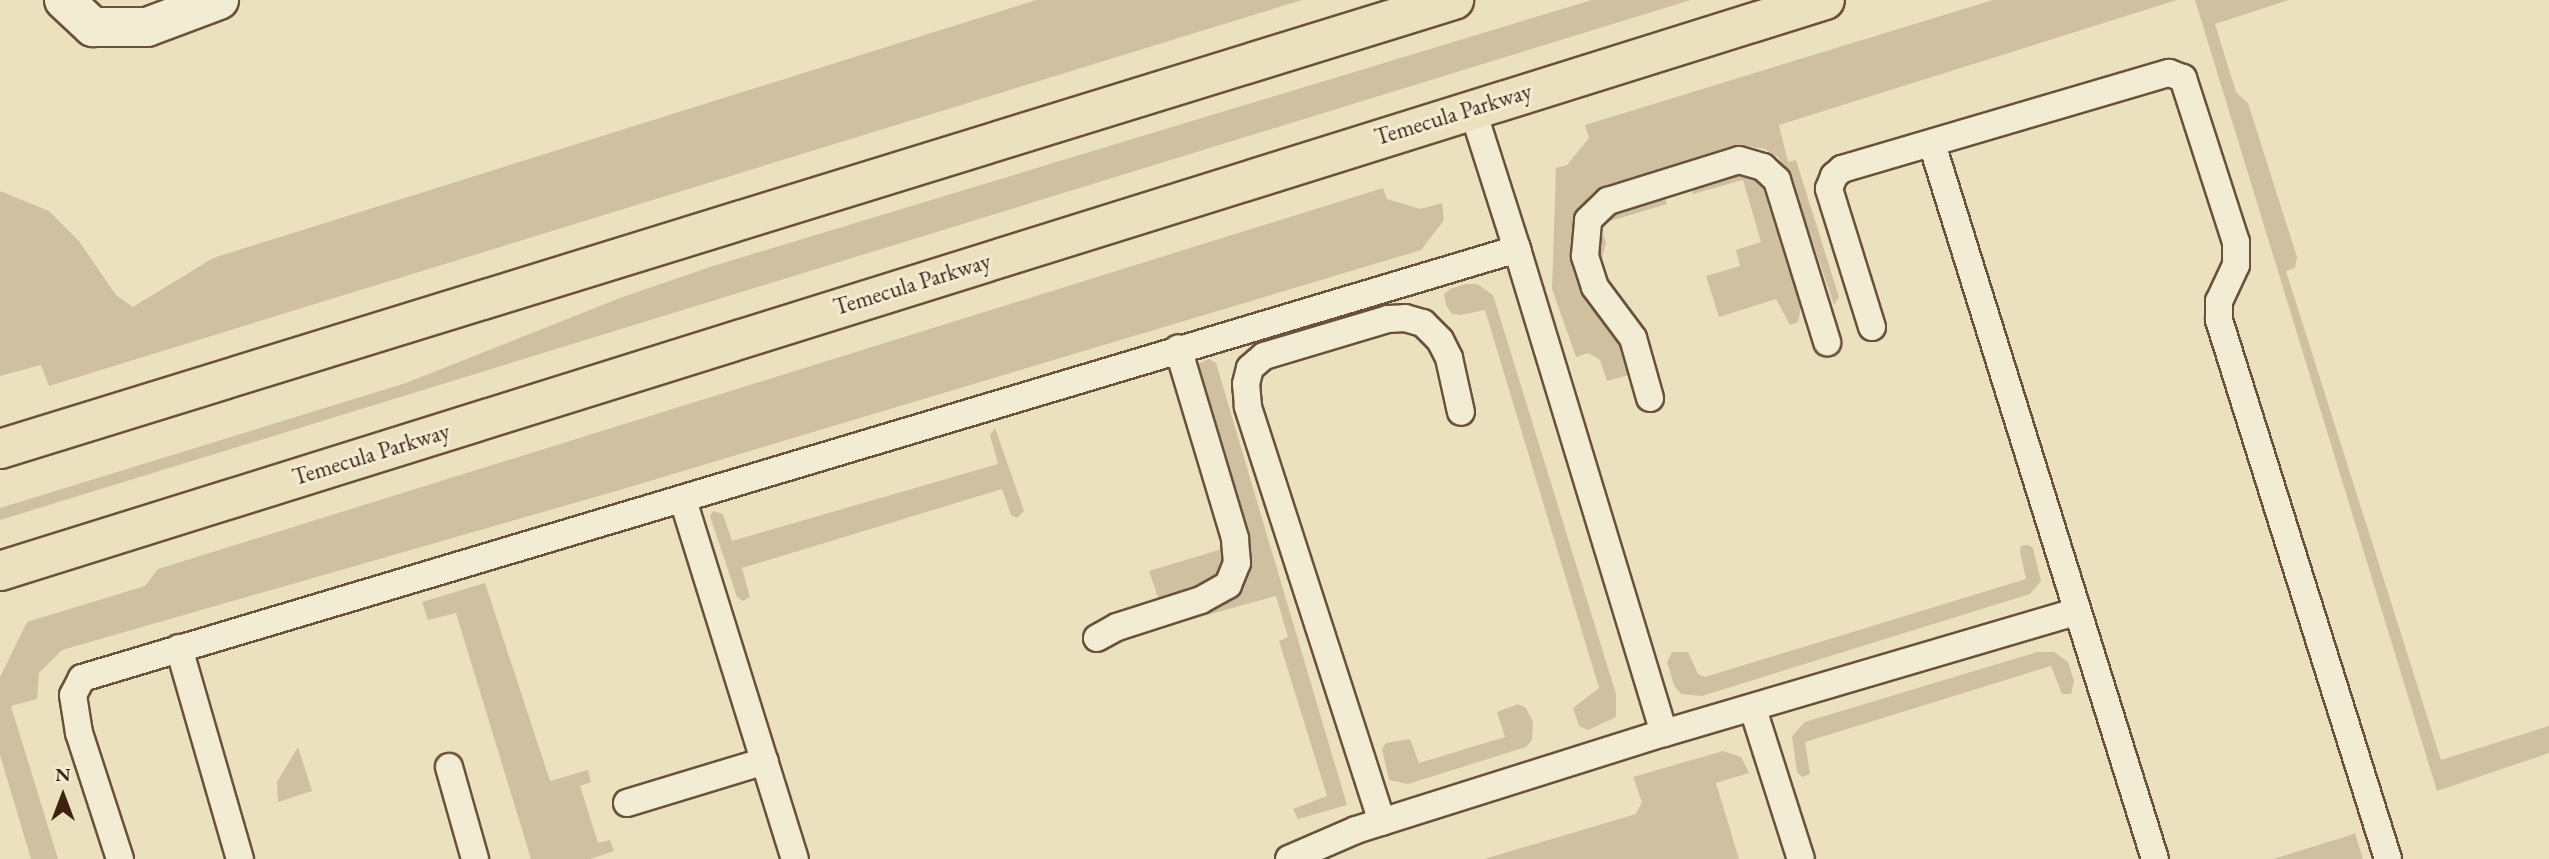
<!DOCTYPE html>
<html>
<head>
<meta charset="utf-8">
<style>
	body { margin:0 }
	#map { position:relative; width:2549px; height:859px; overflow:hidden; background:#ece1be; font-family:"EB Garamond",serif }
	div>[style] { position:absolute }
	.green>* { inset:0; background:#cec0a0 }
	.roads { filter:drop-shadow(2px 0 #6a513a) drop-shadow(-2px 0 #6a513a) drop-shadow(0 2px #6a513a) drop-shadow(0 -2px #6a513a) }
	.service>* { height:26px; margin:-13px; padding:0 13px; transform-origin:13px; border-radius:13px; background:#f3ecd5 }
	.minor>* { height:38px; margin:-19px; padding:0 19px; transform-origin:19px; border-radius:19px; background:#f3ecd5 }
	.primary>* { height:38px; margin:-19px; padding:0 19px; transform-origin:19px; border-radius:19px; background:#ece1be }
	span { translate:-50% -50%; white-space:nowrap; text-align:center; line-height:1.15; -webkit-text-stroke:6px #f3ecd5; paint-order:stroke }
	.street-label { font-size:23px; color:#3e210e }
	.north { position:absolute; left:28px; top:761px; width:70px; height:70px; -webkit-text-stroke:5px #f3ecd5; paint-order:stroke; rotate:0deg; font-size:19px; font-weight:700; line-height:28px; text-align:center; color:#3e210e }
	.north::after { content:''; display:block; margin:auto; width:24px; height:32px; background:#3e210e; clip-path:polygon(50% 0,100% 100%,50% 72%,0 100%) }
</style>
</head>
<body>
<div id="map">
	<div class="green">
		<div style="clip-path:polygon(1036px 0,1302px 0,49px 386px,41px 365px,0 376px,0 191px,49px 211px,78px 240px,116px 295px,133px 307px,213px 258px)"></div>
		<div style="clip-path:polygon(1592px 0,1691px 0,0 520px,0 508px,406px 383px,620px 298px,713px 266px)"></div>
		<div style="clip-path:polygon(1993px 0,2177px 0,1779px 125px,1788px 162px,1796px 160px,1839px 297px,1834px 305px,1791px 178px,1778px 157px,1765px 149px,1746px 146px,1722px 150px,1612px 185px,1588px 199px,1580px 213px,1573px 235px,1574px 262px,1622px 347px,1629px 375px,1607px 381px,1600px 360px,1588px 353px,1576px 357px,1552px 289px,1556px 168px,1567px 165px,1589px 138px,1585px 125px)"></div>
		<div style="clip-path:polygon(2195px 0,2289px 0,2215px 24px,2236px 92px,2248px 103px,2297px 257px,2295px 268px,2286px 271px,2441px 760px,2549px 726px,2549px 753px,2437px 791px)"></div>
		<div style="clip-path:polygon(1745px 172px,1758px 178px,1763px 188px,1801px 307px,1798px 322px,1790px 325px,1776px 299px,1719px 317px,1706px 276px,1740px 266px,1736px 250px,1761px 242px,1743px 180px,1693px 194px,1691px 187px)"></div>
		<div style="clip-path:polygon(1383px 188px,1387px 199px,1420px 209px,1442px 203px,1444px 220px,1421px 250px,623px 489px,62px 650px,39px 673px,37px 699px,11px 706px,58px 859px,31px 859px,0 755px,0 677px,27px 622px,145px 586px,158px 569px)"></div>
		<div style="clip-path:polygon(1664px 195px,1667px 204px,1600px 224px,1606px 243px,1601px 262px,1595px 260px,1597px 223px,1608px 213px)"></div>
		<div style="clip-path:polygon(1466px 284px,1477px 284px,1493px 295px,1616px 694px,1616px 717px,1588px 730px,1579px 726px,1573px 708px,1599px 688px,1485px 310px,1461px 315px,1452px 314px,1446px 305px,1444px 294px,1450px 289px)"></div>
		<div style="clip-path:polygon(1209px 359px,1216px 363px,1347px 805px,1298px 819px,1293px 809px,1327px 796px,1279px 641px,1288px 637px,1276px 596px,1164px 627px,1226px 603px,1237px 594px,1250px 565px,1249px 548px,1195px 373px,1195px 365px)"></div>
		<div style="clip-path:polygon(995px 428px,1024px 511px,1017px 518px,1011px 515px,1002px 489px,742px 568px,750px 597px,743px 601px,737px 597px,710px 516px,713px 511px,723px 514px,732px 541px,998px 464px,990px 435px)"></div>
		<div style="clip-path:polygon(2028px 545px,2033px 548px,2041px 581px,2030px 594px,1702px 696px,1681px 694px,1674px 685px,1667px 662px,1672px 652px,1688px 652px,1698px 674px,1705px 677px,2026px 579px,2020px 552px,2021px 546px)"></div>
		<div style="clip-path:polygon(1222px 549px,1222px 565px,1213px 579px,1198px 589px,1159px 600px,1149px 571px)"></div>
		<div style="clip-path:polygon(485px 583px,550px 781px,588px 770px,591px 782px,580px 786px,598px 843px,610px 840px,614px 851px,590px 859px,531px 859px,456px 613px,428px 620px,422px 602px)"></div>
		<div style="clip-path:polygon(2037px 652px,2054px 652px,2068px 662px,2074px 681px,2071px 694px,2062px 694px,2051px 666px,1805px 742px,1810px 774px,1802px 777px,1797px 772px,1792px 736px,1805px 722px)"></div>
		<div style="clip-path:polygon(1518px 704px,1526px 708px,1533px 722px,1532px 740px,1526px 747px,1408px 784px,1389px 780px,1382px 749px,1386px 743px,1410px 739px,1419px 763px,1505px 737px,1497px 712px)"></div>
		<div style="clip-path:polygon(298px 747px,312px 791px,278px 802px,277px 782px)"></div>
		<div style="clip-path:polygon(1723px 751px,1741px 757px,1749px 773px,1716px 783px,1739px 859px,1484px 859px,1636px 814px,1642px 802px,1633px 777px)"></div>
		<div style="clip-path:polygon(2355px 833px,2363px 859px,2273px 859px,2348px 836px)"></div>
	</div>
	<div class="roads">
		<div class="service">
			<div style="left:1932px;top:144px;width:749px;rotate:72.68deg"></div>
			<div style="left:1517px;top:249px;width:506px;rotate:73.11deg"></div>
			<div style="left:1872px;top:327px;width:145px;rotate:-107.3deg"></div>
			<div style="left:1829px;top:189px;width:14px;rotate:-69deg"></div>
			<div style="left:1834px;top:176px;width:11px;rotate:-41deg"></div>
			<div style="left:1842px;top:169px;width:341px;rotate:-16.4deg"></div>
			<div style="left:2169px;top:73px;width:15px;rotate:20deg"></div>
			<div style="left:2183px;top:78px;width:172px;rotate:72.1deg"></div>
			<div style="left:2236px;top:242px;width:23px;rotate:90deg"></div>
			<div style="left:2236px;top:265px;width:40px;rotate:115deg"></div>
			<div style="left:2219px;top:301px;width:19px;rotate:90deg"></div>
			<div style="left:2219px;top:320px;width:565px;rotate:72.59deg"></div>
			<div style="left:1650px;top:398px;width:62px;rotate:-105.8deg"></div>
			<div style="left:1633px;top:338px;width:64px;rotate:-126.7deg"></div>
			<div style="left:1595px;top:287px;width:33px;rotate:-108deg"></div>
			<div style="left:1585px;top:256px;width:36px;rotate:-85deg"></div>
			<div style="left:1588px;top:220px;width:28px;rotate:-44deg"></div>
			<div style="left:1608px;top:201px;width:137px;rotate:-17.4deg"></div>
			<div style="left:1739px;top:160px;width:25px;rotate:16deg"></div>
			<div style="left:1763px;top:167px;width:19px;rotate:43deg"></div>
			<div style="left:1777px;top:180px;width:170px;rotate:72.8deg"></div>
			<div style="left:683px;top:500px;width:376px;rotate:72.7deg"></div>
			<div style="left:1097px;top:638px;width:23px;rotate:-29deg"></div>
			<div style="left:1117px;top:627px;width:88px;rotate:-17.8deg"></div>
			<div style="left:1201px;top:600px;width:31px;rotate:-29deg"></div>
			<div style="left:1228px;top:585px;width:24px;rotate:-68deg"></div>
			<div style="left:1237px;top:563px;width:25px;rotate:-95deg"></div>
			<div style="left:1235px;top:538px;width:198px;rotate:-106.7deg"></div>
			<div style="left:179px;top:648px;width:220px;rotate:73.9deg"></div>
			<div style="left:1753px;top:709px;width:157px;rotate:72.3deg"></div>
			<div style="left:449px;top:767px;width:96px;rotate:74.2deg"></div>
			<div style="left:627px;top:803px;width:144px;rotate:-16.9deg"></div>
			<div style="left:1382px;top:822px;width:437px;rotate:-107.9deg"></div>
			<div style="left:1248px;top:406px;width:22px;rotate:-95deg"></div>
			<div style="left:1246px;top:384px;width:16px;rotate:-76deg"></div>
			<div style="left:1250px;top:368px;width:18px;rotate:-41deg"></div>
			<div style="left:1264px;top:356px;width:129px;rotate:-16.6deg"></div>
			<div style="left:1388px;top:319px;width:17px;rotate:-3deg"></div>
			<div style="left:1405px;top:318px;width:19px;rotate:16deg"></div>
			<div style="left:1423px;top:323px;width:24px;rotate:45deg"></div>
			<div style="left:1440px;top:340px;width:20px;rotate:63deg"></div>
			<div style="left:1449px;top:358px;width:55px;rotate:77.5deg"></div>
			<div style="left:120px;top:859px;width:133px;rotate:-108deg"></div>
			<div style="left:79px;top:733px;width:38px;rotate:-99deg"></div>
			<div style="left:73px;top:695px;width:19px;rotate:-62deg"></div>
			<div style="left:82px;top:678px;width:1498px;rotate:-16.64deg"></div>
			<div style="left:1517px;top:249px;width:148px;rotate:-107.7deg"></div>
			<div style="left:1289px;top:859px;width:73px;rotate:-23.4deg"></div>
			<div style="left:1356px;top:830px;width:323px;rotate:-17.5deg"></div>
			<div style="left:1664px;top:733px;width:429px;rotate:-16.4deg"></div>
		</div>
		<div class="minor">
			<div style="left:64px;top:0;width:40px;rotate:43deg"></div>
			<div style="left:93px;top:27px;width:54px"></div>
			<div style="left:147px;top:27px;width:77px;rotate:-20.6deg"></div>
		</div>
		<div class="primary">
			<div style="left:0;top:449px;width:1522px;rotate:-17.16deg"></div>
			<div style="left:0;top:571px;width:1912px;rotate:-17.37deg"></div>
		</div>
	</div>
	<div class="street-label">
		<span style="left:1453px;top:114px;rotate:-17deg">Temecula Parkway</span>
		<span style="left:912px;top:284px;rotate:-17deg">Temecula Parkway</span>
		<span style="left:371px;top:454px;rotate:-17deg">Temecula Parkway</span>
	</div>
	<div class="north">N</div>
</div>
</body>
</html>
